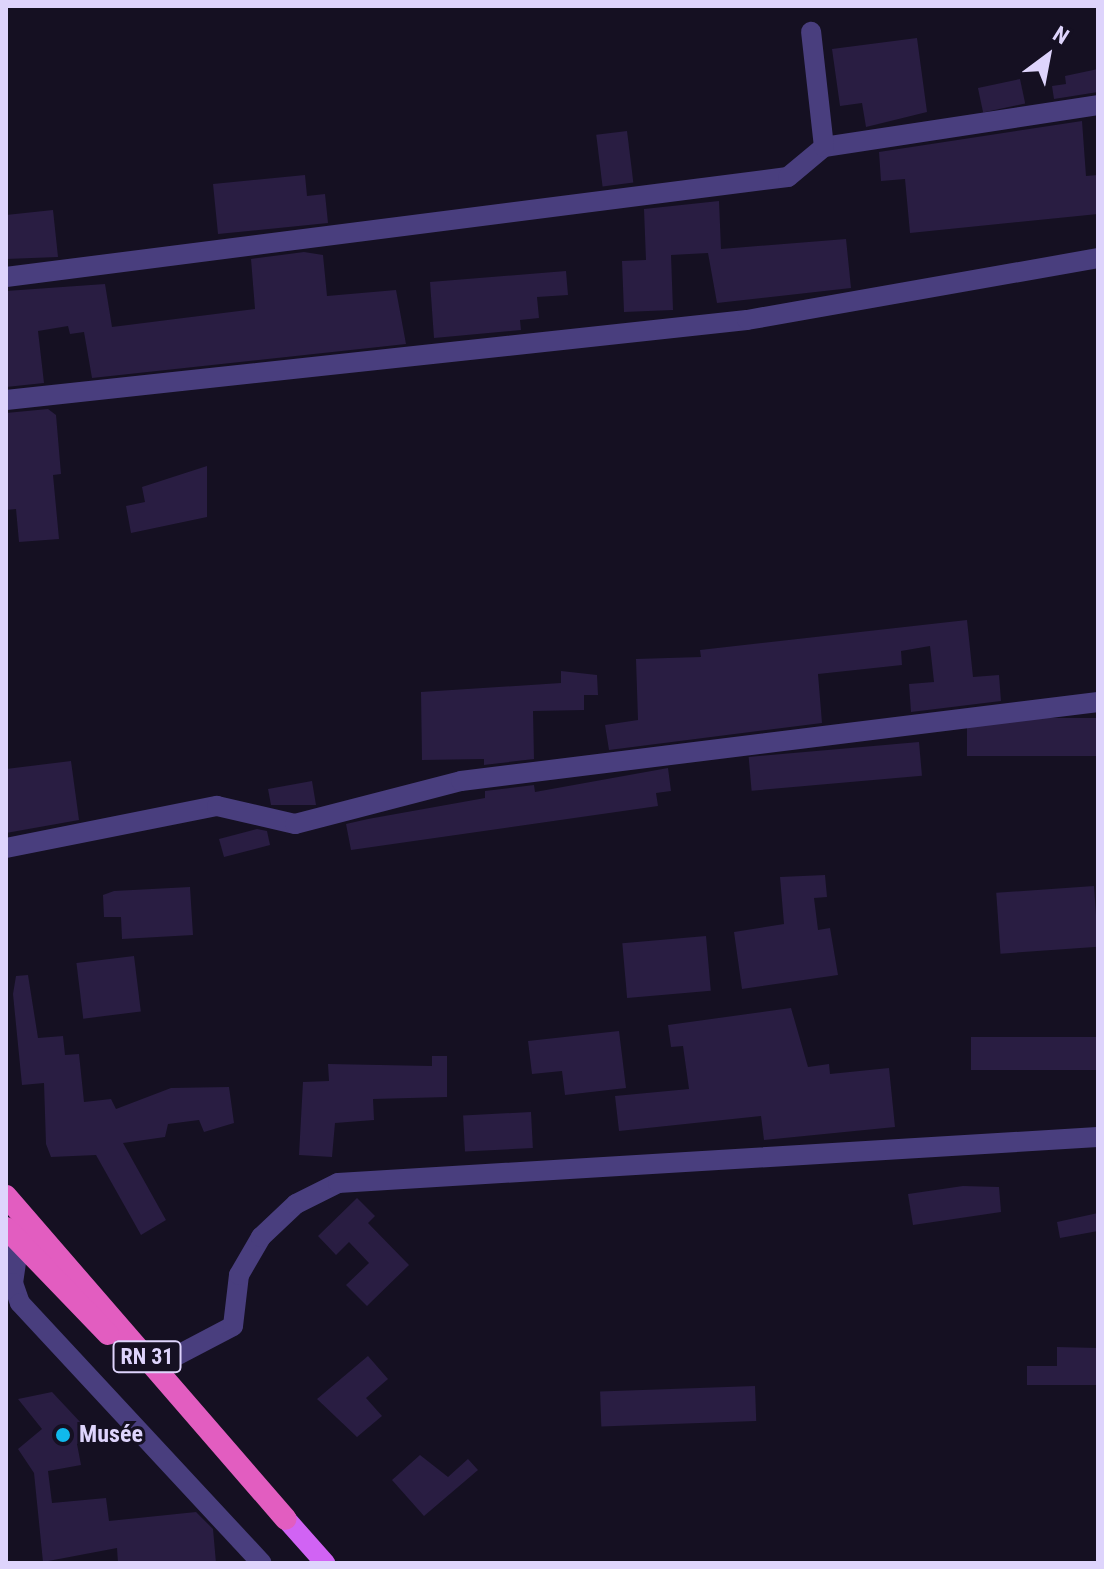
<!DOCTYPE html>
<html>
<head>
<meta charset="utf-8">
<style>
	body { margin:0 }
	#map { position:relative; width:1104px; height:1569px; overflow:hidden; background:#151022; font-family:"Roboto Condensed",sans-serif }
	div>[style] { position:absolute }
	.building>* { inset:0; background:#291d42; transform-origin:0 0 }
	.minor>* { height:20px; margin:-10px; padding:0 10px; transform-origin:10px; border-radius:10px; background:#493e7e }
	.primary>* { height:20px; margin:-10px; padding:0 10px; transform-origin:10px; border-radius:10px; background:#d163f4 }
	.trunk>* { height:22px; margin:-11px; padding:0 11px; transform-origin:11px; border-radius:11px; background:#e25dc0 }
	.dots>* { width:22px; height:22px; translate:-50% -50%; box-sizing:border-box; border:4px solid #151022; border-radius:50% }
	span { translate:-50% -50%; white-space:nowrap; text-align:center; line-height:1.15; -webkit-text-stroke:6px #151022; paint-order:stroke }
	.shield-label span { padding:2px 6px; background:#151022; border:2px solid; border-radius:6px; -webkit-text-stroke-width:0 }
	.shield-label { font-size:22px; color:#ded4fc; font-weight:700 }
	.poi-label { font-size:24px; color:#ded4fc; font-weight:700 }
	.left { translate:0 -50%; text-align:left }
	.frame { position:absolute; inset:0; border:8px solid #ded4fc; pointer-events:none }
	.north { position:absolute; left:1008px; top:16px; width:80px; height:80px; -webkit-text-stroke:6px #151022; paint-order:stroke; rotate:32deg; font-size:22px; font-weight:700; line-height:32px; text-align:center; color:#ded4fc }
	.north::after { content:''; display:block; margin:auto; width:28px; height:36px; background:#ded4fc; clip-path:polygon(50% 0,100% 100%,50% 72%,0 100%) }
</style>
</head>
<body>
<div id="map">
	<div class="building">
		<div style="clip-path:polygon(917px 38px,927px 112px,866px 127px,862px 103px,840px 106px,832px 49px)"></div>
		<div style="clip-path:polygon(1098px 69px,1098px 92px,1054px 99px,1052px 86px,1066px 84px,1065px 76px)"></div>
		<div style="left:1020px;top:79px;width:25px;height:43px;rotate:78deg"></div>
		<div style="clip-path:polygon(1082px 121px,1086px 176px,1098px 175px,1098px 214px,910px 233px,905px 179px,881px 181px,879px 152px)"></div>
		<div style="left:627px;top:131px;width:52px;height:31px;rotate:83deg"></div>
		<div style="clip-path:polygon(305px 175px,307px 196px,325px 194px,328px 223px,218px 234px,213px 184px)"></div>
		<div style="clip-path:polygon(719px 201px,721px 249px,846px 239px,851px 288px,717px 303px,708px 253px,671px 255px,673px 310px,624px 312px,622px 261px,646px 260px,644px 209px)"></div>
		<div style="clip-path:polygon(53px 210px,58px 257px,6px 259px,6px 215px)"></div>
		<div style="clip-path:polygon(304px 252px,323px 255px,327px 296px,396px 290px,406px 344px,92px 378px,84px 332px,70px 334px,68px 326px,38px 331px,44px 383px,6px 387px,6px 291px,105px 284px,112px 327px,255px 309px,251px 259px)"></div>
		<div style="clip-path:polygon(566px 271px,568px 295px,537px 297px,539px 318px,520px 320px,521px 330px,434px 338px,430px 282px)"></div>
		<div style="clip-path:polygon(48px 409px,56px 415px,61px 474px,53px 475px,59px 539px,19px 542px,16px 509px,6px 510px,6px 413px)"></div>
		<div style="clip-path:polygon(207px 466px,207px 517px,131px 533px,126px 506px,145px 502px,142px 487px)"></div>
		<div style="clip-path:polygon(967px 620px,973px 677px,999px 675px,1001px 701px,911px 712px,909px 684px,934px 682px,930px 646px,901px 651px,902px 665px,818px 674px,822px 723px,609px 750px,605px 725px,638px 720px,636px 659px,701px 657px,700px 650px)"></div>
		<div style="clip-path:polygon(561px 671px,597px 675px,598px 695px,584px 695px,584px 710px,533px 711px,534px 759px,484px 765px,484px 759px,422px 760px,421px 692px,561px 683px)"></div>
		<div style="left:1098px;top:718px;width:38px;height:131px;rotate:90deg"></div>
		<div style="left:919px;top:742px;width:34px;height:171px;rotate:85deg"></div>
		<div style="clip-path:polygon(71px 761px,79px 820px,6px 833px,6px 769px)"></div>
		<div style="clip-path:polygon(668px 768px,671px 791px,656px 793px,658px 806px,351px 850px,346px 824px,368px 819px,485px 798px,485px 791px,534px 785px,535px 792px)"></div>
		<div style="clip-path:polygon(312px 781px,316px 805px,271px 805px,268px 789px)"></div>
		<div style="clip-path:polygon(257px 829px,267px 831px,270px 845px,224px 857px,219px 839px)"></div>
		<div style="clip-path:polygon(825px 875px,827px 897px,814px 898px,818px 930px,830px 928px,838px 975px,742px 989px,734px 932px,784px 924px,780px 877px)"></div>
		<div style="left:1094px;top:886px;width:61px;height:98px;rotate:86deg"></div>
		<div style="clip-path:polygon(190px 887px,193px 935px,122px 939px,121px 917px,104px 917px,103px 895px,114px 891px)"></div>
		<div style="left:706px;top:936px;width:55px;height:84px;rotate:85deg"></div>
		<div style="left:134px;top:956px;width:56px;height:58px;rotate:83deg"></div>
		<div style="clip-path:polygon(28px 975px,38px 1038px,63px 1036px,65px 1055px,79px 1054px,84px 1102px,111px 1099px,116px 1109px,171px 1088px,229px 1087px,234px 1123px,204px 1132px,199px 1120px,168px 1124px,165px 1137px,123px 1143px,166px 1220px,141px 1235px,96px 1155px,51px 1157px,46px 1144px,44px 1083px,22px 1085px,13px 994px,16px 976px)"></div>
		<div style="clip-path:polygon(791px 1008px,808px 1067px,829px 1064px,830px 1074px,889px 1068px,895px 1127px,764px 1140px,761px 1116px,619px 1131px,615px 1096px,689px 1089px,683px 1046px,671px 1047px,668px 1025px)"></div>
		<div style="clip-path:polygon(619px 1031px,626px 1088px,565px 1095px,562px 1071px,532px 1074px,528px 1041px)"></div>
		<div style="left:1098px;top:1037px;width:33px;height:127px;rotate:90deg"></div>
		<div style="clip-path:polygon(432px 1056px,447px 1056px,447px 1097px,373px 1099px,374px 1120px,335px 1123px,332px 1157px,299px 1155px,303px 1082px,329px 1081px,328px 1064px,432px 1066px)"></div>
		<div style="left:531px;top:1112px;width:36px;height:68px;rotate:87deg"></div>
		<div style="clip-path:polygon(963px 1186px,999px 1187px,1001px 1212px,913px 1225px,908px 1194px)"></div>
		<div style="clip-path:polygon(357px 1198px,375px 1216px,368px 1223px,409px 1265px,367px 1306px,346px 1285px,369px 1263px,349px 1242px,336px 1255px,318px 1236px)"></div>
		<div style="clip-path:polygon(1098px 1213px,1098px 1231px,1060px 1238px,1057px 1222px)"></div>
		<div style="clip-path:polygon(1057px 1347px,1098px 1348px,1098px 1385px,1027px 1385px,1027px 1366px,1057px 1366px)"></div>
		<div style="clip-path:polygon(368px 1356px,388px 1379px,366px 1398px,382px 1416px,357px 1437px,317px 1399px)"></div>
		<div style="left:755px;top:1386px;width:35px;height:155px;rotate:88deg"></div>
		<div style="clip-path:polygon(52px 1392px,97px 1440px,77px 1444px,81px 1465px,48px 1471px,52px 1503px,106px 1498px,109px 1521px,196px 1512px,213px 1529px,216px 1563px,118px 1563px,117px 1548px,43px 1562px,34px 1473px,18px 1449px,42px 1429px,18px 1399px)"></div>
		<div style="clip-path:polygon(420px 1455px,448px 1477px,468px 1459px,478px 1470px,424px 1516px,392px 1480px)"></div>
	</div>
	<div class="minor">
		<div style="left:824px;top:147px;width:277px;rotate:-8.7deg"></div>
		<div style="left:6px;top:277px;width:788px;rotate:-7.29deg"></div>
		<div style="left:788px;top:177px;width:47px;rotate:-39.8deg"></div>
		<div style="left:824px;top:147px;width:116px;rotate:-96.4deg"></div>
		<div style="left:6px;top:400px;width:745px;rotate:-6.16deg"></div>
		<div style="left:747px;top:320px;width:356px;rotate:-10deg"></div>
		<div style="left:6px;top:848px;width:215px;rotate:-11.3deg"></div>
		<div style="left:217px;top:806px;width:80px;rotate:13deg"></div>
		<div style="left:295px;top:824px;width:171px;rotate:-14.5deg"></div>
		<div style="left:461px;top:781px;width:642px;rotate:-7.07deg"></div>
		<div style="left:19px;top:1242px;width:41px;rotate:98.3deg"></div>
		<div style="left:13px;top:1283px;width:21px;rotate:71deg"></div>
		<div style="left:20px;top:1303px;width:355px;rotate:47.1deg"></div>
		<div style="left:155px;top:1367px;width:88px;rotate:-27.7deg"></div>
		<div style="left:233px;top:1326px;width:51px;rotate:-83.3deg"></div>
		<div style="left:239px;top:1275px;width:44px;rotate:-59.9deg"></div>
		<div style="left:261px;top:1237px;width:48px;rotate:-43.3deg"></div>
		<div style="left:296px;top:1204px;width:47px;rotate:-26.6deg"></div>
		<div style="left:338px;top:1183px;width:761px;rotate:-3.46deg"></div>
	</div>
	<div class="primary">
		<div style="left:286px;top:1519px;width:59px;rotate:48.4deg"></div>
	</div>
	<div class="trunk">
		<div style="left:6px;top:1196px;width:427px;rotate:49.1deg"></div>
		<div style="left:6px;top:1228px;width:147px;rotate:46.1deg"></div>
	</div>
	<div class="dots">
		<div style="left:63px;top:1435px;background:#10b9ec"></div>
	</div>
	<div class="shield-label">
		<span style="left:147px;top:1357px">RN 31</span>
	</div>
	<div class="poi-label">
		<span class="left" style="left:79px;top:1435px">Musée</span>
	</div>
	<div class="frame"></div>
	<div class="north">N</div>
</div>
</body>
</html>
